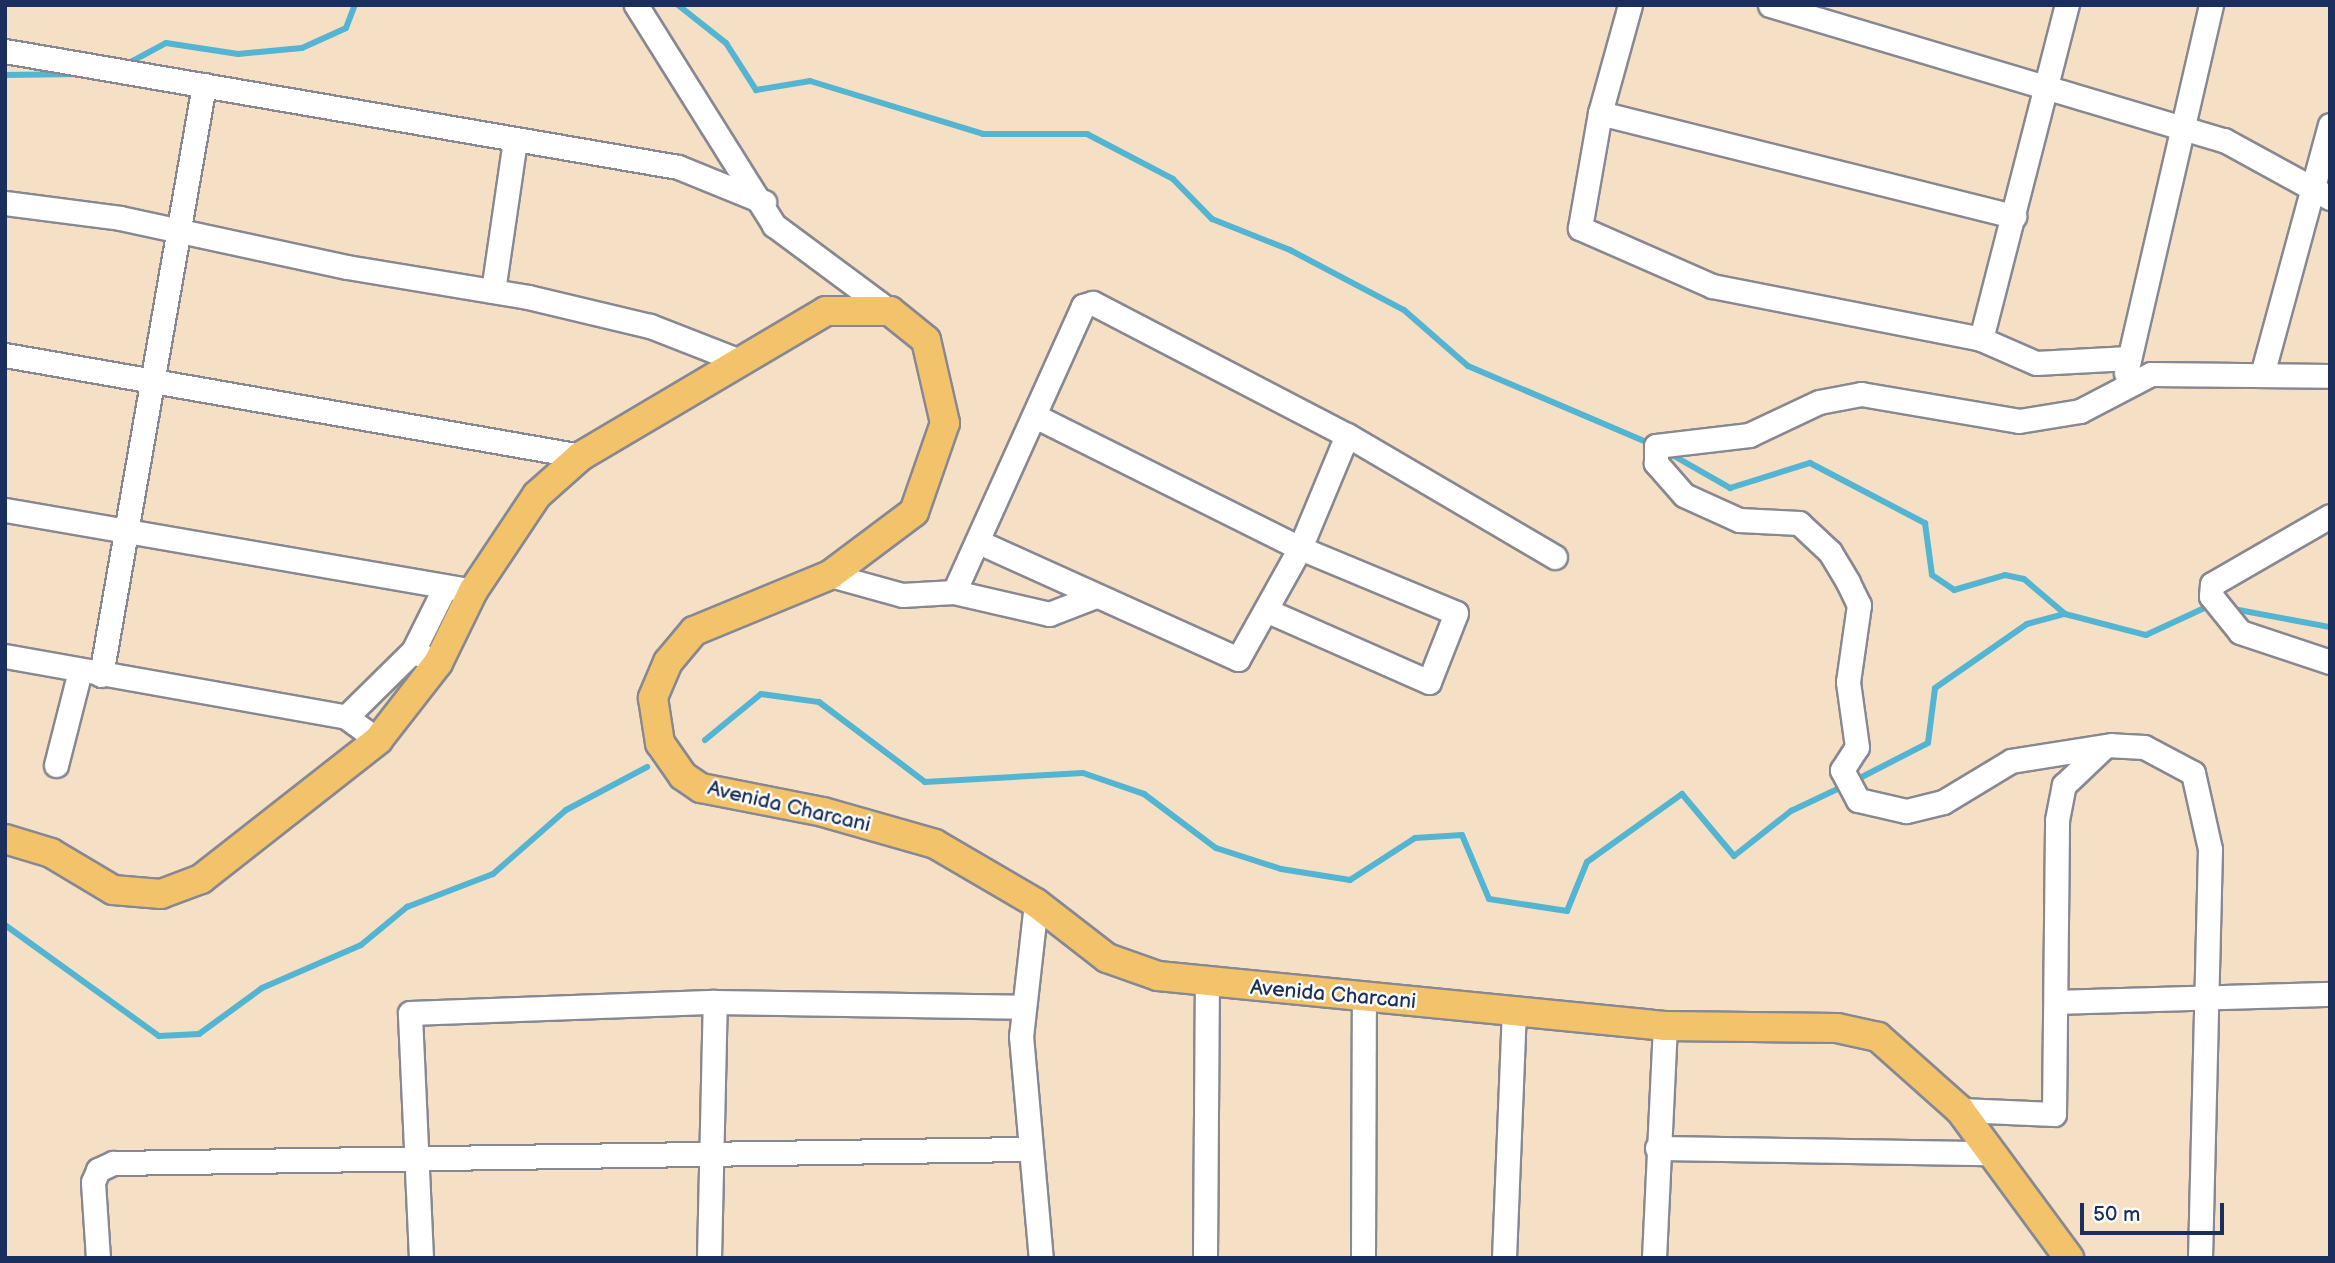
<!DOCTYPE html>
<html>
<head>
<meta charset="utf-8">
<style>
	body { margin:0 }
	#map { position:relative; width:2335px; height:1263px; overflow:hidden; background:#f5e0c5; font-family:"Balsamiq Sans",sans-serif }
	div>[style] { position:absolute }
	.stream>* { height:6px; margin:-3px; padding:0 3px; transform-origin:3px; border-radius:3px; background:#54b5d2 }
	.roads { filter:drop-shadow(2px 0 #888892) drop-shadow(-2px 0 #888892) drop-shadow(0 2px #888892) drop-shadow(0 -2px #888892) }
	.minor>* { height:23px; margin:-11.5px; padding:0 11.5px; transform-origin:11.5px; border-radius:11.5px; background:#fff }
	.major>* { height:28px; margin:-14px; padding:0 14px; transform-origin:14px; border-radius:14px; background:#f2c36a }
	span { translate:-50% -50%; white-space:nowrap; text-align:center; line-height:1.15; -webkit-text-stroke:5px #fdfcf7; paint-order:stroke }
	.street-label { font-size:21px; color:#1b2f5e }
	.frame { position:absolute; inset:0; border:7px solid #1b2f5e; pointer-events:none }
	.scale { position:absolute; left:2080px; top:1203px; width:144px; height:32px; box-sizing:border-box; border:4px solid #1b2f5e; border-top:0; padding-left:9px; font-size:21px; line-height:24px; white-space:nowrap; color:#1b2f5e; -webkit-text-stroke:5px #fdfcf7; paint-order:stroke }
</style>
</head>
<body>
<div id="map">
	<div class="stream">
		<div style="left:678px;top:5px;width:61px;rotate:38.4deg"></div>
		<div style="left:726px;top:43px;width:56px;rotate:57.4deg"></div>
		<div style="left:756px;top:90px;width:55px;rotate:-9.5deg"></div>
		<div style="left:810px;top:81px;width:181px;rotate:17deg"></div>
		<div style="left:983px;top:134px;width:104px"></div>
		<div style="left:1087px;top:134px;width:97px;rotate:27.6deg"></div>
		<div style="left:1173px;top:179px;width:56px;rotate:45.7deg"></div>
		<div style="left:1212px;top:219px;width:84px;rotate:21.7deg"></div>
		<div style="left:1290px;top:250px;width:129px;rotate:27.8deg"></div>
		<div style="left:1404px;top:310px;width:85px;rotate:41.2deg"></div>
		<div style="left:1468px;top:366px;width:199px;rotate:23.1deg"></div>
		<div style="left:127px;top:64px;width:44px;rotate:-28.3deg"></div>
		<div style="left:166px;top:43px;width:73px;rotate:8.7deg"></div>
		<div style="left:238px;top:54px;width:64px;rotate:-5.4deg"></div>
		<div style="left:302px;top:48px;width:48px;rotate:-24.4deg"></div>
		<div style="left:346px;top:28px;width:25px;rotate:-69deg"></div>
		<div style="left:5px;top:75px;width:78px;rotate:-0.7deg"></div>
		<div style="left:1667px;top:452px;width:73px;rotate:29.7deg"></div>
		<div style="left:1730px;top:488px;width:84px;rotate:-17.4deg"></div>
		<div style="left:1810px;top:463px;width:130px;rotate:27.6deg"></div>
		<div style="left:1925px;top:523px;width:52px;rotate:82.3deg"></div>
		<div style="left:1932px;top:575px;width:27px;rotate:34deg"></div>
		<div style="left:1954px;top:590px;width:53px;rotate:-16.4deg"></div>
		<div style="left:2005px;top:575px;width:19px;rotate:12deg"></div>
		<div style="left:2024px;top:579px;width:54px;rotate:40.5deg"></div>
		<div style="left:2228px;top:608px;width:104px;rotate:10.6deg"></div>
		<div style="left:705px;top:740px;width:72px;rotate:-39.4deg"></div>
		<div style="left:761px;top:694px;width:59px;rotate:7.9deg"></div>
		<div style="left:819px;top:702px;width:133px;rotate:37deg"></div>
		<div style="left:925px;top:782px;width:158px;rotate:-3.3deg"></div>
		<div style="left:1083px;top:773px;width:65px;rotate:19deg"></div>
		<div style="left:1144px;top:794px;width:90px;rotate:36.9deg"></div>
		<div style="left:1216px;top:848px;width:68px;rotate:17.9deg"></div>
		<div style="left:1281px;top:869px;width:70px;rotate:9.1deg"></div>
		<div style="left:1350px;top:880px;width:77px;rotate:-32.9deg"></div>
		<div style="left:1415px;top:838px;width:47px;rotate:-3.7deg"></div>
		<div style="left:1462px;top:835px;width:69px;rotate:67.1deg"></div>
		<div style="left:1489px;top:899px;width:79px;rotate:8.7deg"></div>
		<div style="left:1567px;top:911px;width:53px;rotate:-67.8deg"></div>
		<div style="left:1587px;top:862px;width:117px;rotate:-35.6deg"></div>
		<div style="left:1682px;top:794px;width:81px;rotate:50deg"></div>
		<div style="left:1734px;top:856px;width:73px;rotate:-38.3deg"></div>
		<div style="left:1791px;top:811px;width:59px;rotate:-25.3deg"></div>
		<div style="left:1854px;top:781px;width:83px;rotate:-27.2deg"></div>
		<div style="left:1928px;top:743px;width:55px;rotate:-82.7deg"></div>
		<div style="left:1935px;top:688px;width:112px;rotate:-34.8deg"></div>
		<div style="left:2027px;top:624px;width:39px;rotate:-15deg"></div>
		<div style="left:2065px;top:614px;width:84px;rotate:14.5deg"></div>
		<div style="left:2146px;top:635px;width:72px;rotate:-24.8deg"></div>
		<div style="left:5px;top:925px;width:190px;rotate:35.8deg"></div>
		<div style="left:159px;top:1036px;width:40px;rotate:-2.9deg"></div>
		<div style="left:199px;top:1034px;width:78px;rotate:-36.1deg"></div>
		<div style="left:262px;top:988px;width:108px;rotate:-23.5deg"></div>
		<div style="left:361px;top:945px;width:60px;rotate:-39.6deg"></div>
		<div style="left:407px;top:907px;width:92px;rotate:-21deg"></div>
		<div style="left:493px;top:874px;width:97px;rotate:-41.2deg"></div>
		<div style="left:566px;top:810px;width:92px;rotate:-28deg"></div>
	</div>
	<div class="roads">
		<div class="minor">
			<div style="left:636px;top:5px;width:260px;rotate:57.9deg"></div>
			<div style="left:774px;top:225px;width:144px;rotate:36.6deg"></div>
			<div style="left:1630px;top:5px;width:112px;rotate:105.5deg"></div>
			<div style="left:1600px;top:113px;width:117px;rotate:99.9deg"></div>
			<div style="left:1580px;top:228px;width:144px;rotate:23.7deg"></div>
			<div style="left:1712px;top:286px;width:274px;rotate:11.1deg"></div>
			<div style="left:1981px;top:339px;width:60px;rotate:23.6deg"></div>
			<div style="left:2036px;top:363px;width:93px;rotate:-3.1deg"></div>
			<div style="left:1770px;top:5px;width:474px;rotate:16.6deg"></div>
			<div style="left:2224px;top:140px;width:121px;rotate:28.7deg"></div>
			<div style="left:5px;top:51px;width:683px;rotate:9.78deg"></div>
			<div style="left:678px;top:167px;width:93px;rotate:22.1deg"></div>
			<div style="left:1600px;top:113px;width:427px;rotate:14deg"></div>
			<div style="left:5px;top:203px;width:116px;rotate:7.4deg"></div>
			<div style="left:120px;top:218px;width:232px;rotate:12.2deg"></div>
			<div style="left:347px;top:267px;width:183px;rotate:9.4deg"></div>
			<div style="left:528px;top:297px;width:125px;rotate:13.4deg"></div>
			<div style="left:650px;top:326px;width:93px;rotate:21.3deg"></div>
			<div style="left:493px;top:291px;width:153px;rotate:-81.7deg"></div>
			<div style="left:1981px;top:339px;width:345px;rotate:-75.6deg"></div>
			<div style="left:5px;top:355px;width:585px;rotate:9.95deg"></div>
			<div style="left:2263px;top:371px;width:255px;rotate:-74.8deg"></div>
			<div style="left:2126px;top:373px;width:378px;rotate:-77deg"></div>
			<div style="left:1035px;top:416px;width:296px;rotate:26.5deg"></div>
			<div style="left:1300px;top:548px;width:169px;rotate:22.6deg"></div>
			<div style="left:1456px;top:613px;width:74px;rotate:111.4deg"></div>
			<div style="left:1429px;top:682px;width:178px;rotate:-156.2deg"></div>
			<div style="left:5px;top:510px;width:475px;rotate:9.8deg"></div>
			<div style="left:2330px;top:516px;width:136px;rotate:150deg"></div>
			<div style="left:2212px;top:584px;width:12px;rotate:95deg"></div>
			<div style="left:2211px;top:596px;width:46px;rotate:51.1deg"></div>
			<div style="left:2240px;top:632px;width:95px;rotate:18.4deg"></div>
			<div style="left:981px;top:543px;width:282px;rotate:24.3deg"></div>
			<div style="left:1238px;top:659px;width:127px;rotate:-60.8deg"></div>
			<div style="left:1300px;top:548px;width:122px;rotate:-67.4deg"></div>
			<div style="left:830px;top:575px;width:75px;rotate:15.5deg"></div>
			<div style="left:902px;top:595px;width:52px;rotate:-3.3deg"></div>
			<div style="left:954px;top:592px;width:314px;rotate:-65.7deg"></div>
			<div style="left:1083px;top:306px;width:10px;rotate:-17deg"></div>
			<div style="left:1093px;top:303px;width:286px;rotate:27.5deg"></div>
			<div style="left:1347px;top:435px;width:241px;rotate:30.4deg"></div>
			<div style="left:954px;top:592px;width:98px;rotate:13deg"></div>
			<div style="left:1049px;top:614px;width:50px;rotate:-21deg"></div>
			<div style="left:413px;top:651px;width:72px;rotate:-63.4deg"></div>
			<div style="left:5px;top:656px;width:346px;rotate:10.1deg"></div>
			<div style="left:346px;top:717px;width:39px;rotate:36deg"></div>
			<div style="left:101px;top:675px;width:599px;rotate:-80.1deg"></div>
			<div style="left:346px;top:717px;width:94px;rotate:-44.6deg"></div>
			<div style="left:413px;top:651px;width:28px;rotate:26deg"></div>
			<div style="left:56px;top:765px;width:97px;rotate:-75.7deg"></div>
			<div style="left:1036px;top:903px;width:134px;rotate:96.4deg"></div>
			<div style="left:1021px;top:1036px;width:223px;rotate:84.9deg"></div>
			<div style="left:2057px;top:1002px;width:273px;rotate:-1.7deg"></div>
			<div style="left:1960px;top:1110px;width:94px;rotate:2.4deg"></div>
			<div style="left:2054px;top:1114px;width:294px;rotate:-89.4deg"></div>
			<div style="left:2057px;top:820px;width:36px;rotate:-79deg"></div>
			<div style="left:2064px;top:785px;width:55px;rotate:-43.5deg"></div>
			<div style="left:1657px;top:1148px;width:336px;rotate:0.9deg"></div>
			<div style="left:98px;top:1258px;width:76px;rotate:-93.8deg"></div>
			<div style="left:93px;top:1182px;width:13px;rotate:-67deg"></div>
			<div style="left:98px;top:1170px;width:17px;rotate:-25deg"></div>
			<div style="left:113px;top:1163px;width:915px;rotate:-0.88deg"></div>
			<div style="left:421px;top:1258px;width:245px;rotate:-92.6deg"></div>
			<div style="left:410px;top:1013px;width:305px;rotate:-2.1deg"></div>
			<div style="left:715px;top:1002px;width:307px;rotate:0.9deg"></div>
			<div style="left:709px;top:1258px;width:256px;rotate:-88.7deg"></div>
			<div style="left:1205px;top:1258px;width:273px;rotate:-89.6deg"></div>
			<div style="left:1363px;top:1258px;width:261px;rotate:-89.8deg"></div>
			<div style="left:1504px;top:1258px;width:247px;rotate:-87.7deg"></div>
			<div style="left:1654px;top:1258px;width:232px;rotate:-87.3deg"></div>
			<div style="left:2200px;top:1258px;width:409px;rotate:-88.6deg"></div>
			<div style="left:2210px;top:849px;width:78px;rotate:-102.6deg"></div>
			<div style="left:2193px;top:773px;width:55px;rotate:-152deg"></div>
			<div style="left:2144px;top:747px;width:33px;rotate:-177deg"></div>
			<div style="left:2111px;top:745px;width:101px;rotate:170.9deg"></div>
			<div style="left:2011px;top:761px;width:79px;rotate:148.9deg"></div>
			<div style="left:1943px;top:802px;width:38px;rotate:166deg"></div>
			<div style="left:1906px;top:811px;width:49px;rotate:-167.1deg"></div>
			<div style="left:1858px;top:800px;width:34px;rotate:-118deg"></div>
			<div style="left:1842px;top:770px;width:27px;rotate:-57deg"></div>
			<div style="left:1857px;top:747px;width:66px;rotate:-97.9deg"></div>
			<div style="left:1848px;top:682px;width:78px;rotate:-81.9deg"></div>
			<div style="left:1859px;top:605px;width:25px;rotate:-116deg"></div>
			<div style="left:1848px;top:582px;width:35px;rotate:-121deg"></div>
			<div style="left:1830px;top:552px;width:42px;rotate:-136.9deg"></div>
			<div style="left:1799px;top:523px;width:60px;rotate:-177.1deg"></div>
			<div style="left:1739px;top:520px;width:60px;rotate:-155.6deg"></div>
			<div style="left:1684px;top:495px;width:43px;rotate:-131.2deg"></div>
			<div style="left:1656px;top:463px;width:17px;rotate:-90deg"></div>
			<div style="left:1656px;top:446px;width:94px;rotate:-6.7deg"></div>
			<div style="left:1749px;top:435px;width:77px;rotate:-25.2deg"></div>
			<div style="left:1819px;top:402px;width:43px;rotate:-10.8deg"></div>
			<div style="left:1861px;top:394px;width:160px;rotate:9.7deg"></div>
			<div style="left:2019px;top:421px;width:62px;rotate:-9.3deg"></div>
			<div style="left:2080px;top:411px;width:80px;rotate:-27.5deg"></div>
			<div style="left:2151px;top:374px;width:179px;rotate:0.6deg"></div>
		</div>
		<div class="major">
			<div style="left:5px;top:839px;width:48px;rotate:16.9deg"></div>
			<div style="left:51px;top:853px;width:72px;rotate:30.8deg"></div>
			<div style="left:113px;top:890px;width:48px;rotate:4.8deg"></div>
			<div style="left:161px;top:894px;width:43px;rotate:-20.6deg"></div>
			<div style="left:201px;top:879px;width:225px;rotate:-38.1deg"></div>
			<div style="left:378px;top:740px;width:98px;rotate:-52.1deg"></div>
			<div style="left:438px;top:663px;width:80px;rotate:-64.1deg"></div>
			<div style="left:473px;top:591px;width:115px;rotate:-56.3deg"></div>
			<div style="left:537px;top:495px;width:59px;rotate:-41.6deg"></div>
			<div style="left:581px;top:456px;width:285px;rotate:-30.6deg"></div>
			<div style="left:826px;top:311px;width:64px"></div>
			<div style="left:890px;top:311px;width:46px;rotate:38.9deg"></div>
			<div style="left:926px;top:340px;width:85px;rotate:77.1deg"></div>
			<div style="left:945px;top:423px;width:94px;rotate:109.2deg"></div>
			<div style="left:914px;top:512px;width:105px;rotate:143.1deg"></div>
			<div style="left:830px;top:575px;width:147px;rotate:157.6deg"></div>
			<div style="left:694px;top:631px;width:40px;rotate:130deg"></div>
			<div style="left:668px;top:662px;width:39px;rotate:113deg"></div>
			<div style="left:653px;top:698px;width:46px;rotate:81.2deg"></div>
			<div style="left:660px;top:743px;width:40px;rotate:55.1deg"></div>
			<div style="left:683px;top:776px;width:22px;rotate:34deg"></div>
			<div style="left:701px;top:788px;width:124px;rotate:11.1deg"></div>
			<div style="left:823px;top:812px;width:116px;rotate:15.9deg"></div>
			<div style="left:935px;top:844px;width:117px;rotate:30.3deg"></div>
			<div style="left:1036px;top:903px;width:90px;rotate:37.8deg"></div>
			<div style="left:1107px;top:958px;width:54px;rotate:19.4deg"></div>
			<div style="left:1158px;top:976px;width:509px;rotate:5.63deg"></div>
			<div style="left:1665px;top:1026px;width:172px;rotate:0.7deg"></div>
			<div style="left:1837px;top:1028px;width:42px;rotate:12.4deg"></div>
			<div style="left:1878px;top:1037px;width:110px;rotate:41.7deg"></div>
			<div style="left:1960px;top:1110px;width:184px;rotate:53.6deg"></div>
		</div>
	</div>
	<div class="street-label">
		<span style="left:789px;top:807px;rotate:13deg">Avenida Charcani</span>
		<span style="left:1333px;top:995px;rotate:5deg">Avenida Charcani</span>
	</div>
	<div class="frame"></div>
	<div class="scale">50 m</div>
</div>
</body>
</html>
